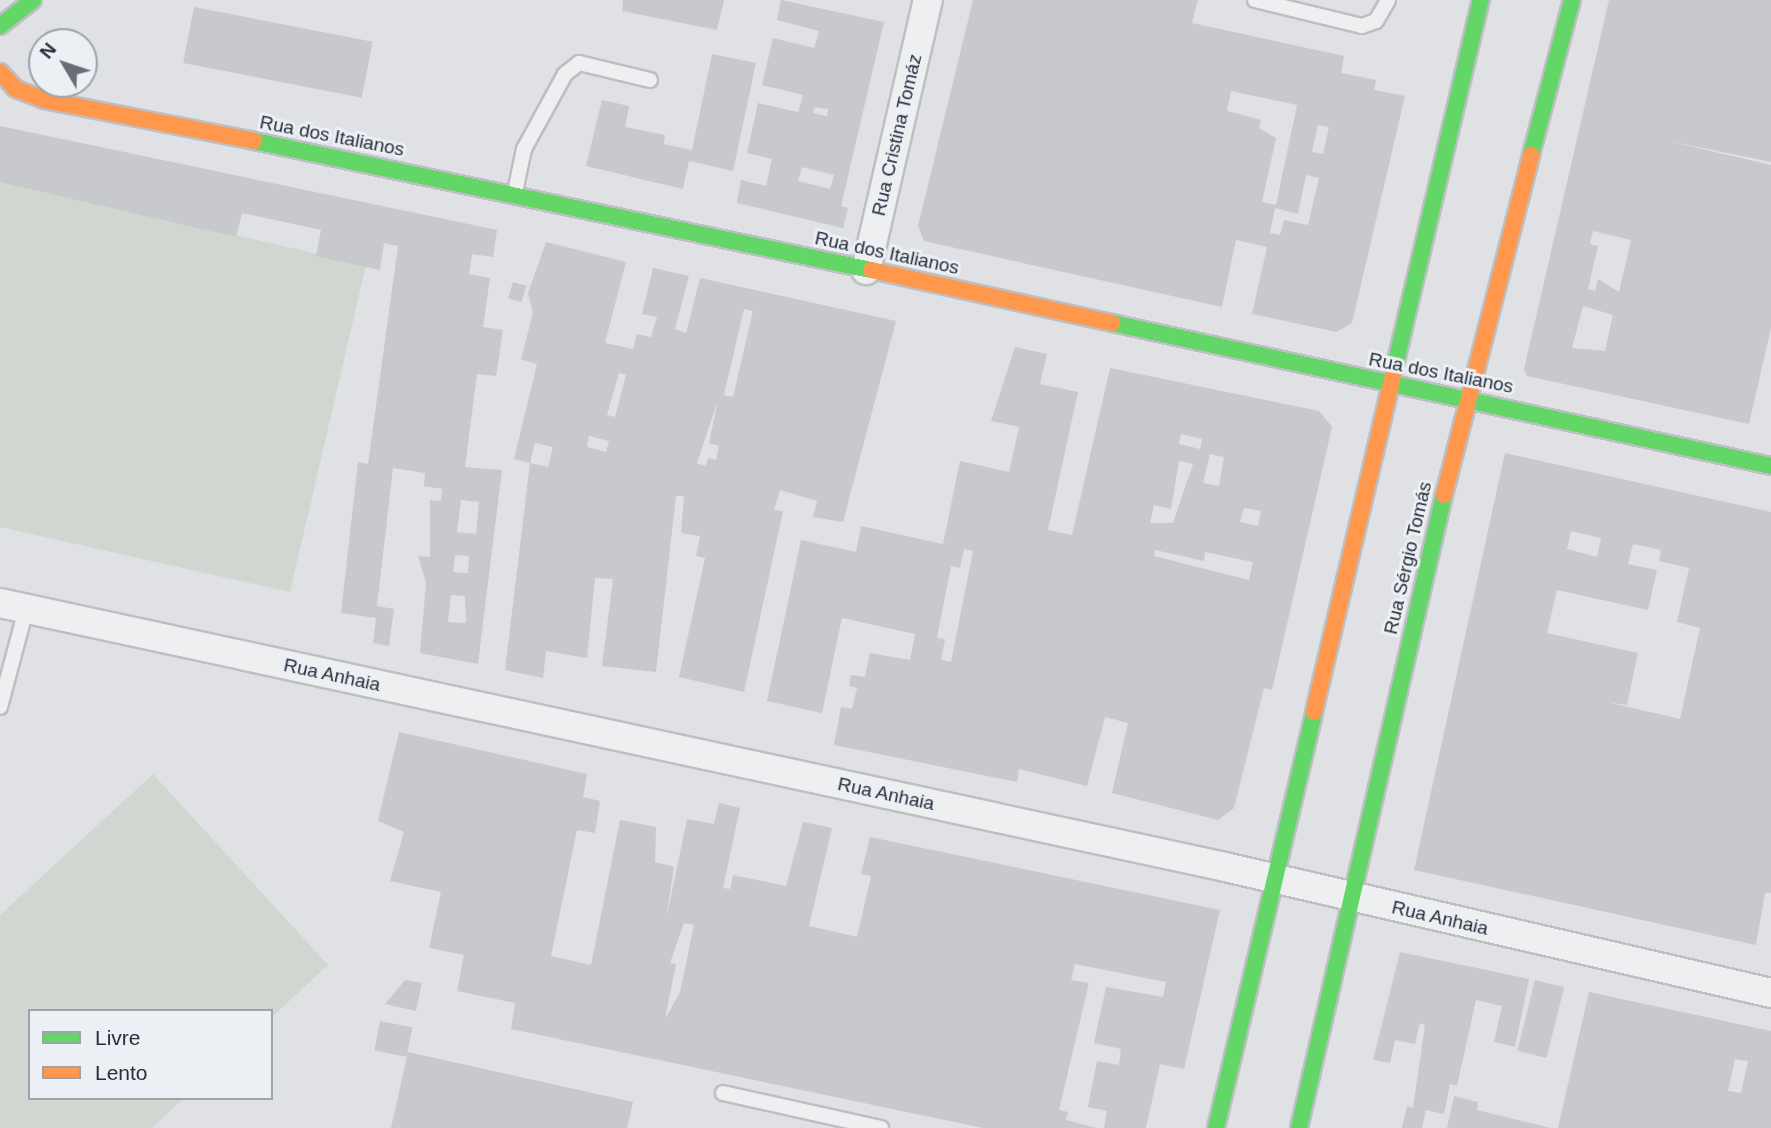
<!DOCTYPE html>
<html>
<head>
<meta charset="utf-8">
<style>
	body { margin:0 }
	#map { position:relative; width:1771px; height:1128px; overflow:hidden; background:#dfe1e4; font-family:Helvetica,sans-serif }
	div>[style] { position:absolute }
	.green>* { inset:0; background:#d0d7d0 }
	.building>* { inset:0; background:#c7c9cc; transform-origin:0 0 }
	.roads { filter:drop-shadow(2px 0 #bdbfc2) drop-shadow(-2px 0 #bdbfc2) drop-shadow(0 2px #bdbfc2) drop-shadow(0 -2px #bdbfc2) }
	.lane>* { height:14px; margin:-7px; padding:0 7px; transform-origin:7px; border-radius:7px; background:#eeeff0 }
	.street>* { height:28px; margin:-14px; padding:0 14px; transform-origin:14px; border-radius:14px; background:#eeeff0 }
	.fast>* { height:16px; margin:-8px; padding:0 8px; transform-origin:8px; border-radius:8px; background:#63d668 }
	.slow>* { height:16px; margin:-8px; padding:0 8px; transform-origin:8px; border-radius:8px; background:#ff974d }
	span { translate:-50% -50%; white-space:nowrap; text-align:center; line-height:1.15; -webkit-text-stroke:6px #eceff4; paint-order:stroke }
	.street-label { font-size:19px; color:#282f3b }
	.legend { position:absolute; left:28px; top:1009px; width:245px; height:91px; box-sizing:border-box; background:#eceff4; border:2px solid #9ea2aa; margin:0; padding:9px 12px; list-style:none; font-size:21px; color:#282f3b }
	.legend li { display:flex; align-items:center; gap:14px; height:35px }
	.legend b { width:35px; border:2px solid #9ea2aa }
	.north { position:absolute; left:28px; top:28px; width:70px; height:70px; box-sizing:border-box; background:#eceff4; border:2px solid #9ea2aa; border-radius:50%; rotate:309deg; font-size:19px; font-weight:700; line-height:28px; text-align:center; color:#282f3b }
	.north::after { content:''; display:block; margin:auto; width:24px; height:32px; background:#686d76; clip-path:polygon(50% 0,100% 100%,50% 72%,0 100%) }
</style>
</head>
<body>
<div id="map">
	<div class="green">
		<div style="clip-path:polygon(0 181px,366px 265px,290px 592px,0 527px)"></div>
		<div style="clip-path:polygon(153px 774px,328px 965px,271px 1018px,271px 1011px,30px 1011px,30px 1098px,184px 1098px,152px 1128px,0 1128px,0 915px)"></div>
	</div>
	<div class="building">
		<div style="clip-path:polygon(623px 0,724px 0,717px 30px,622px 11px)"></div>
		<div style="clip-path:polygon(evenodd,781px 0,884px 22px,841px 206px,848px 208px,843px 228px,737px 203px,741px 180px,766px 186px,772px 159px,747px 153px,758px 103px,798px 112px,803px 95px,762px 85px,773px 38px,814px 48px,819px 31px,777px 20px,781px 0,814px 107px,828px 109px,827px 116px,813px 113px,814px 107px,781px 0,802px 167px,834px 175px,830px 189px,798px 181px,802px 167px)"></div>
		<div style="clip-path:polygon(evenodd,973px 0,1198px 0,1192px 23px,1344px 56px,1341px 73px,1376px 80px,1374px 90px,1405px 96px,1352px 323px,1336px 332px,1252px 314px,1267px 247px,1236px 240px,1222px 307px,924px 241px,918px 226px,973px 0,1231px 91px,1297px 105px,1276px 205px,1262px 202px,1276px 138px,1259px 128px,1261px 120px,1227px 111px,1231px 91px,973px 0,1318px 125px,1329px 127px,1323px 154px,1312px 152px,1318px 125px,973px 0,1306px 175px,1319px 178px,1308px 225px,1284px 220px,1280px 235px,1270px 233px,1275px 208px,1298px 214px,1306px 175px)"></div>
		<div style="clip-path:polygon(evenodd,1609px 0,1771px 0,1771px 162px,1664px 140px,1771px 165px,1771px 328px,1749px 424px,1527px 376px,1524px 369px,1609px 0,1593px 231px,1631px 240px,1619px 292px,1598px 279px,1595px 291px,1588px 289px,1598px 246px,1590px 244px,1593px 231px,1609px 0,1583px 306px,1613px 315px,1605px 351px,1572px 348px,1583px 306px)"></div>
		<div style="left:194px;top:7px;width:182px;height:57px;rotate:11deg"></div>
		<div style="clip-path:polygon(712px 54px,756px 63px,733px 171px,689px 161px,683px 189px,586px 166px,602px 100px,629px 106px,625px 127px,665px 135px,664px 144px,692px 150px)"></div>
		<div style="clip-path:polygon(evenodd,0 126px,497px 230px,493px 257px,472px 254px,469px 274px,490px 278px,483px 327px,503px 330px,496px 376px,477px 374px,465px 467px,502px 470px,478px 664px,420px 653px,426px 583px,418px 556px,430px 557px,430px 500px,441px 501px,442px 489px,424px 486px,425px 473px,393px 468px,377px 606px,394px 609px,389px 646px,373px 643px,376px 618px,341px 613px,358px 462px,368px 464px,398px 246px,384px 243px,380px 270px,316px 256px,321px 230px,242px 213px,236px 237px,0 182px,0 126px,461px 500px,479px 502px,476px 534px,457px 532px,461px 500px,0 126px,455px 555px,469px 556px,468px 573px,453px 572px,455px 555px,0 126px,451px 595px,465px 596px,466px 623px,448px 622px,451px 595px)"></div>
		<div style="clip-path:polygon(evenodd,546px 242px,626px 262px,605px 343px,633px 349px,637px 334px,651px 337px,657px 317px,642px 314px,653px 268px,689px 276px,675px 329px,686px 333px,700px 278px,896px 321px,843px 522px,813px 517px,817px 501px,780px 490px,774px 510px,783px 511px,744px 692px,679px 677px,705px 558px,696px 556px,700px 536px,681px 533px,684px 496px,676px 496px,656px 672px,602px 666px,613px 579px,595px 578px,587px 658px,546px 651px,543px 678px,505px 670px,530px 463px,548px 467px,553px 447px,535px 443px,530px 463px,514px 459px,537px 364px,521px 359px,533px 313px,528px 293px,546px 242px,744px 309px,753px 311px,733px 397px,724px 395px,744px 309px,546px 242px,619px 373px,626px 375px,615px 417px,607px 415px,619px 373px,546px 242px,718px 400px,709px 443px,719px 446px,716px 460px,708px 458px,706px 466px,697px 463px,718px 400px,546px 242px,589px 436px,609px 441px,606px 452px,587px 447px,589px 436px)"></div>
		<div style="left:513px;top:282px;width:14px;height:17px;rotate:17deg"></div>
		<div style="clip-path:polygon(evenodd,1015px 347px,1047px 354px,1040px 384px,1078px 392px,1048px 530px,1072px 535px,1110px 368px,1319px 411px,1332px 427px,1272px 690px,1264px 688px,1234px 808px,1218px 820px,1112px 793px,1128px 723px,1105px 717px,1087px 786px,1019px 769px,1017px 782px,834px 745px,841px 707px,852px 709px,857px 688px,849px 686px,851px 675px,865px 677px,870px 653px,910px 660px,915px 634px,842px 618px,822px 713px,767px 701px,801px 540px,856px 552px,861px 526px,943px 544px,960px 461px,1009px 472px,1019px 427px,991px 421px,1015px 347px,1181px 434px,1202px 439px,1200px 449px,1179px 444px,1181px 434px,1015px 347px,1210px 454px,1224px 457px,1219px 486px,1203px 483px,1210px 454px,1015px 347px,1179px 461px,1193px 464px,1173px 523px,1150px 523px,1154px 505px,1171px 509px,1179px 461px,1015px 347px,1244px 508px,1261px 511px,1258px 526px,1240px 522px,1244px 508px,1015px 347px,964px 549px,973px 551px,951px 662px,941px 660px,945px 639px,937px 638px,951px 566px,960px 568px,964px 549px,1015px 347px,1155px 550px,1204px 561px,1205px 552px,1253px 562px,1249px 580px,1154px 556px,1155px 550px)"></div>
		<div style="clip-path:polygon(evenodd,1505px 453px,1771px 512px,1771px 893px,1765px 893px,1756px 945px,1414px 870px,1505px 453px,1571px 531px,1601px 538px,1597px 557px,1567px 549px,1571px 531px,1505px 453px,1633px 544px,1661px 550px,1659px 561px,1689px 568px,1677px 622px,1700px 628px,1680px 719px,1607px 702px,1627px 705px,1638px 653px,1547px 633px,1557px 590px,1648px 610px,1657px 570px,1628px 564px,1633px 544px)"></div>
		<div style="clip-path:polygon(evenodd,399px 732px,587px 774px,583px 797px,600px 801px,595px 833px,577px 830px,551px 956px,591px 965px,620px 820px,656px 827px,655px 862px,674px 867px,666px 920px,687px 819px,714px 824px,719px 803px,740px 808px,723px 888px,730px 889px,733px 875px,786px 886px,803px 822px,832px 828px,809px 926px,857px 937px,871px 876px,861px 874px,870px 837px,1220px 910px,1184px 1069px,1160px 1064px,1146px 1128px,1104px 1128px,1107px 1111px,1088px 1107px,1097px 1061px,1119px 1065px,1121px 1049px,1094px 1043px,1106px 987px,1163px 997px,1166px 982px,1075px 964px,1071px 980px,1089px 983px,1059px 1110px,1068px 1112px,1066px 1120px,1097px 1128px,983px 1128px,511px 1029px,515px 1003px,457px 991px,464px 955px,429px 948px,441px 892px,390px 881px,404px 832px,378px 821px,399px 732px,684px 923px,694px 925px,680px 992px,665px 1019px,676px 964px,670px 963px,684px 923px)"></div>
		<div style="clip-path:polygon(1400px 952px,1529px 979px,1515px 1047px,1494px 1042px,1502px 1006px,1476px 1000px,1457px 1086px,1450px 1084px,1444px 1114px,1426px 1110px,1422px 1128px,1402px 1128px,1407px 1106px,1413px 1108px,1425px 1025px,1420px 1023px,1415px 1044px,1395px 1040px,1390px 1063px,1373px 1060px)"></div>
		<div style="clip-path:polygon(405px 980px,422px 983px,416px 1011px,385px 1004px)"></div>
		<div style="left:1535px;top:980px;width:30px;height:73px;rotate:14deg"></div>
		<div style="clip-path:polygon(evenodd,1589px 992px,1771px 1031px,1771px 1128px,1558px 1128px,1589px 992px,1735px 1059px,1748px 1061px,1741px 1093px,1728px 1091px,1735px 1059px)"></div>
		<div style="left:380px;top:1021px;width:33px;height:30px;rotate:11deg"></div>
		<div style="clip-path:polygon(408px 1052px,633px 1102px,627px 1128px,391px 1128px)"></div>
		<div style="clip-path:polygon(1454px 1096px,1478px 1102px,1477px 1110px,1551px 1128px,1447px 1128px)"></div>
	</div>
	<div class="roads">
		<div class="lane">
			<div style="left:1255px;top:0;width:110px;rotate:13.7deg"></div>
			<div style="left:1362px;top:26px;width:15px;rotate:-20deg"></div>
			<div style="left:1376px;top:21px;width:24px;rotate:-60deg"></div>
			<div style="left:515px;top:192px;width:44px;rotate:-78.2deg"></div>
			<div style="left:524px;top:149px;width:85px;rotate:-61.3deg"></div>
			<div style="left:565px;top:74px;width:18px;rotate:-38deg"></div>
			<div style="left:579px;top:63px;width:73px;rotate:13.5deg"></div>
			<div style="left:0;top:707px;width:101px;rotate:-75.1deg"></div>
			<div style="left:723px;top:1093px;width:162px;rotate:12.5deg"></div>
		</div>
		<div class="street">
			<div style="left:866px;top:270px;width:277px;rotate:-77.1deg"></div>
			<div style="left:0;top:603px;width:1253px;rotate:12.16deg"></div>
			<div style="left:1225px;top:867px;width:560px;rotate:12.99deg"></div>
		</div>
		<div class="fast">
			<div style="left:0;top:26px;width:42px;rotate:-38.2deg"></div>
			<div style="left:254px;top:141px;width:630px;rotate:11.81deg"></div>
			<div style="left:1531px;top:155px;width:160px;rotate:-75.2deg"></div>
			<div style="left:1112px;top:323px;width:674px;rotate:12.24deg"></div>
			<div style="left:1394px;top:370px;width:380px;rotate:-76.8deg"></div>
			<div style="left:1216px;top:1128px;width:427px;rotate:-76.7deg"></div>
			<div style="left:1299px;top:1128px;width:649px;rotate:-77.1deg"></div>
		</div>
		<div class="slow">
			<div style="left:0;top:72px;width:23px;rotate:47deg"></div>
			<div style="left:16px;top:89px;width:30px;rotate:21deg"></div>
			<div style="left:44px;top:100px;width:214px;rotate:11deg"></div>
			<div style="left:871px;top:270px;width:247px;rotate:12.4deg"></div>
			<div style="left:1444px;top:495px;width:351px;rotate:-75.6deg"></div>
			<div style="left:1314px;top:712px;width:351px;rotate:-76.8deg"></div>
		</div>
	</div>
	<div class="street-label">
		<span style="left:897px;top:135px;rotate:-77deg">Rua Cristina Tomáz</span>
		<span style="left:332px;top:136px;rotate:11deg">Rua dos Italianos</span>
		<span style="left:887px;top:253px;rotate:12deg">Rua dos Italianos</span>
		<span style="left:1441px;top:373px;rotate:11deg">Rua dos Italianos</span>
		<span style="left:1408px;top:558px;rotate:-77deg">Rua Sérgio Tomás</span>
		<span style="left:332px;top:675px;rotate:12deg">Rua Anhaia</span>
		<span style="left:886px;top:794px;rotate:12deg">Rua Anhaia</span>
		<span style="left:1440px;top:918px;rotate:13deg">Rua Anhaia</span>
	</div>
	<ul class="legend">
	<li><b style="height:9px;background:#63d668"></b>Livre</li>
	<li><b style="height:9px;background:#ff974d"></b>Lento</li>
	</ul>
	<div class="north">N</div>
</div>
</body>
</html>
